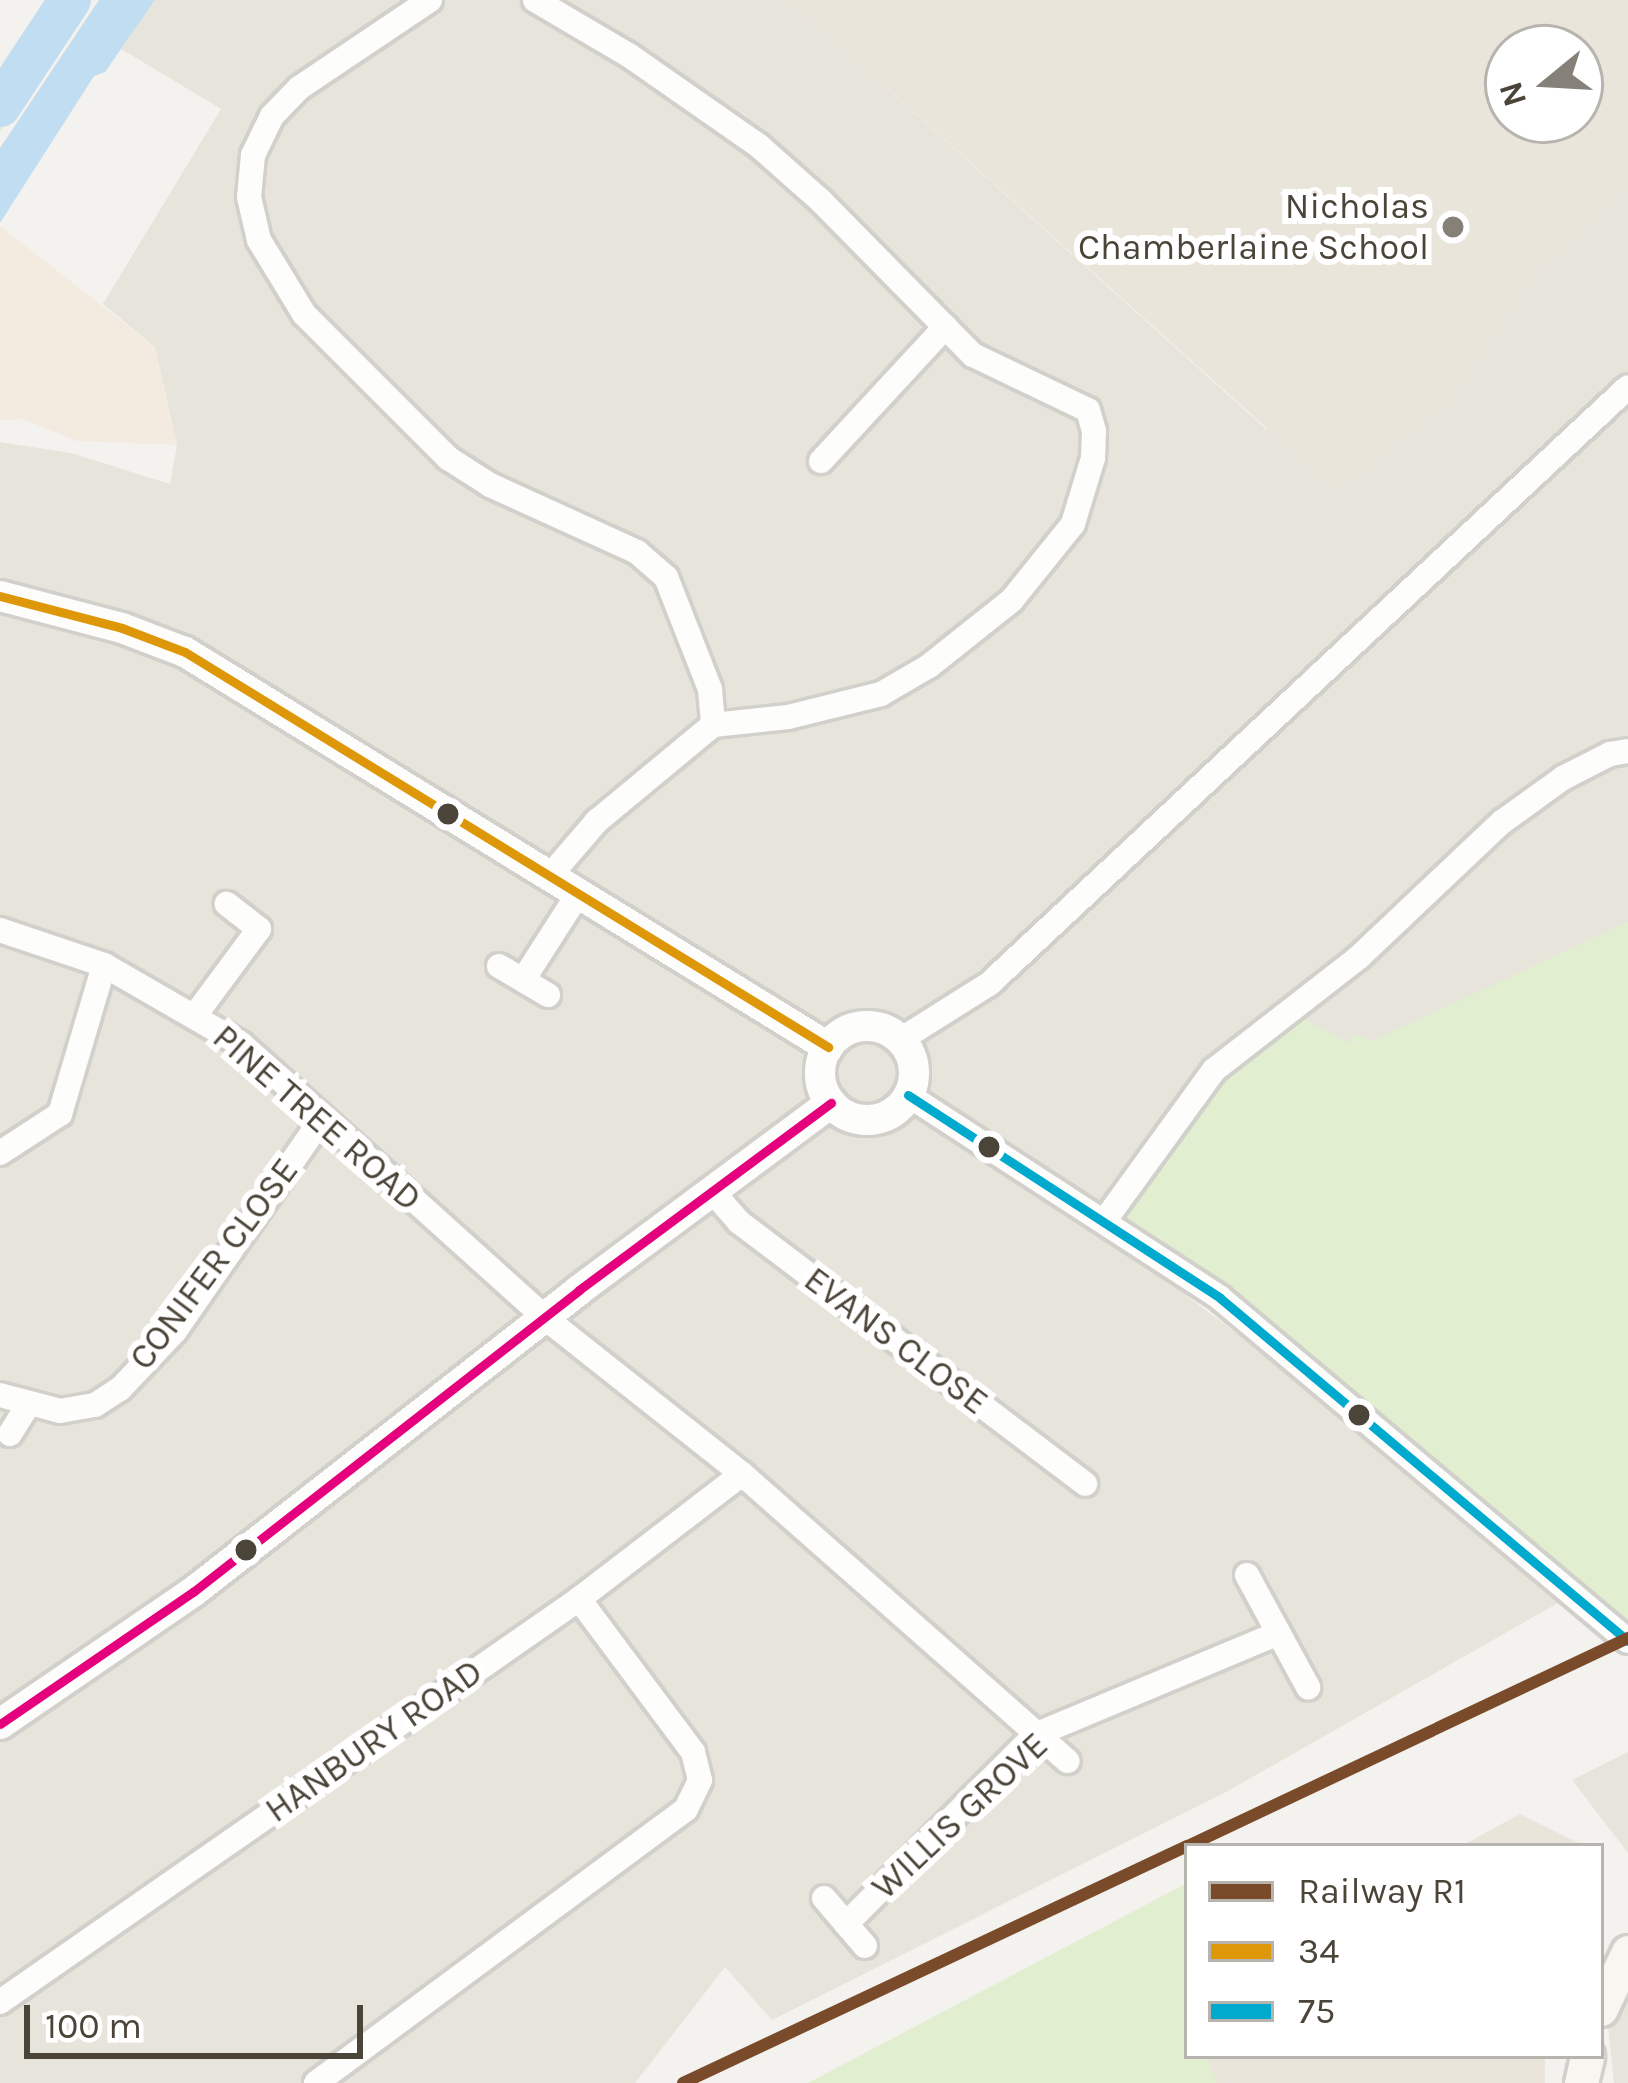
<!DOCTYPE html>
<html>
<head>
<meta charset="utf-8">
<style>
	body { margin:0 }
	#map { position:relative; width:1628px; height:2083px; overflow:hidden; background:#f4f2ee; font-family:Karla,sans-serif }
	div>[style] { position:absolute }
	.residential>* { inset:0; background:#e7e4dc }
	.commercial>* { inset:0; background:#f3ebdf }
	.education>* { inset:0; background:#eae5da; transform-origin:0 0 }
	.green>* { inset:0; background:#e1eecf }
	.water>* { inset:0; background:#c0ddf1 }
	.river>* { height:42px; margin:-21px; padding:0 21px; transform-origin:21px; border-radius:21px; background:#c0ddf1 }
	.roads { filter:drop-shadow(3px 0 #d2d0cb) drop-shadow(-3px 0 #d2d0cb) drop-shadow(0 3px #d2d0cb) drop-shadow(0 -3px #d2d0cb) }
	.minor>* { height:24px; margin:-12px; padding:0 12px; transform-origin:12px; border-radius:12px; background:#fdfdfc }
	.tertiary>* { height:30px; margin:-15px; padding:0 15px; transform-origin:15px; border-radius:15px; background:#fdfdfc }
	.tertiary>.ring { margin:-15px; padding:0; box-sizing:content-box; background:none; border:30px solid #fdfdfc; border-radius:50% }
	.secondary>* { height:33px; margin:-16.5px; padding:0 16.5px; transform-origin:16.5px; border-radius:16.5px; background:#f7f6f1 }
	.bus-1>* { height:9px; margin:-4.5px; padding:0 4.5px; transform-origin:4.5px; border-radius:4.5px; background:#dd9709 }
	.bus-2>* { height:9px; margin:-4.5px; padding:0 4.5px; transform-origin:4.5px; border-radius:4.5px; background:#00a9ce }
	.bus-3>* { height:9px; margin:-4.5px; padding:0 4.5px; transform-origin:4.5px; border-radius:4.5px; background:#e5007d }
	.rail-1>* { height:12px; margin:-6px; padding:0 6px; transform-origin:6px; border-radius:6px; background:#7a4b2a }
	.dots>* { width:33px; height:33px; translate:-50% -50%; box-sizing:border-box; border:6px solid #fff; border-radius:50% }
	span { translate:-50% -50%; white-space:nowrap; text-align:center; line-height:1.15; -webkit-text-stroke:12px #fff; paint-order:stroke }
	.poi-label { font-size:36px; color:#4b4439 }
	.right { translate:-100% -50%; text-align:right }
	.street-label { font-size:36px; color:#4b4439 }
	.legend { position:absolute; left:1184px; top:1843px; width:420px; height:216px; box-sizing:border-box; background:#fff; border:3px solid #b7b4b0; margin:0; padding:15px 21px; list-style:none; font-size:36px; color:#4b4439 }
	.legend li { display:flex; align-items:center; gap:24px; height:60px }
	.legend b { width:60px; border:3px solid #b7b4b0 }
	.north { position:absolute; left:1484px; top:24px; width:120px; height:120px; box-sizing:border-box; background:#fff; border:3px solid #b7b4b0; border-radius:50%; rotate:252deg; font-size:33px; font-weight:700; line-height:48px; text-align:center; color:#4b4439 }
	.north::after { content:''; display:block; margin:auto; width:42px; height:54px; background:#868178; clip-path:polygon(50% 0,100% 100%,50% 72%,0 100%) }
	.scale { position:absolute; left:24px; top:2005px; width:339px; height:54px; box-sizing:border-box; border:6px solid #4b4439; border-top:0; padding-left:15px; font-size:36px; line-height:42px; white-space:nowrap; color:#4b4439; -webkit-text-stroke:9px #fff; paint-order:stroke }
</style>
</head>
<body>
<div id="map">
	<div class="residential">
		<div style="clip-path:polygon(155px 0,789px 0,1266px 429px,1449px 400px,1538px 269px,1628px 186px,1628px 922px,1372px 1042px,1348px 1044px,1094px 1226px,1292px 1375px,1558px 1603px,1226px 1792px,772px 2020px,725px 1967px,635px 2083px,0 2083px,0 442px,71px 453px,170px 484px,177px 445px,155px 347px,103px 304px,221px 109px,121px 49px)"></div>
		<div style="clip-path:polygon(1628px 1752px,1628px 1853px,1572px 1780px)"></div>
		<div style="clip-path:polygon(1628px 1996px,1628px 2083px,1614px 2083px,1608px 2026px)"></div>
	</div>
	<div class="commercial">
		<div style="clip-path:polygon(0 226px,155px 347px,177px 445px,77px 441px,22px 419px,0 420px)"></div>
	</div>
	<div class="education">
		<div style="clip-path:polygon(evenodd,789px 0,1628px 0,1628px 186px,1538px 269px,1449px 400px,1337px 491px,789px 0,1580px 48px,1580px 120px,1508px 120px,1508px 48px,1580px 48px)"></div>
		<div style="clip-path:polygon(1520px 1814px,1585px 1846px,1461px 1846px)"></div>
		<div style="left:1206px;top:2056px;width:339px;height:29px"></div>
	</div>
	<div class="green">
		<div style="clip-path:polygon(81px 0,89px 0,0 132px,0 116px)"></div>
		<div style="clip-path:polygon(1628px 922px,1628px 1625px,1621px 1628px,1114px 1218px,1219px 1075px,1296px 1015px,1348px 1043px,1355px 1034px,1372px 1041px)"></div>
		<div style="clip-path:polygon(1187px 1883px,1187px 2056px,1206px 2056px,1217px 2083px,808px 2083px)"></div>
	</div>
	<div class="water">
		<div style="clip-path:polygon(99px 0,155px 0,105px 72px,94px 76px,0 223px,0 148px)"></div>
	</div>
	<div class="river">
		<div style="left:0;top:106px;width:127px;rotate:-56.6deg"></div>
	</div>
	<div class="roads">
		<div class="minor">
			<div style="left:430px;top:0;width:158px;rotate:146.1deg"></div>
			<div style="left:299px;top:88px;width:39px;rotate:134deg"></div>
			<div style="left:272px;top:116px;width:43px;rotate:116deg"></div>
			<div style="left:253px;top:155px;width:42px;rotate:95.4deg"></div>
			<div style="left:249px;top:197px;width:44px;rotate:76.9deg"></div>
			<div style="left:259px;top:240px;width:87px;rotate:58.7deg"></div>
			<div style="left:304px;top:314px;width:204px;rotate:45deg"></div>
			<div style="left:448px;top:458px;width:50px;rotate:32.7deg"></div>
			<div style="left:490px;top:485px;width:162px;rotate:24.5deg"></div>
			<div style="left:637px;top:552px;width:38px;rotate:41deg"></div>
			<div style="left:666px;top:577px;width:120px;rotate:68.6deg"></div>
			<div style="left:710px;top:689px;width:36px;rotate:85deg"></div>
			<div style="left:535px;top:0;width:110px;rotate:30.5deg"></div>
			<div style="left:630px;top:56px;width:157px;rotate:34.9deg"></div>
			<div style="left:759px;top:146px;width:83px;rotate:41.6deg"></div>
			<div style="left:821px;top:201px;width:216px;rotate:45.4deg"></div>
			<div style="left:973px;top:355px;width:127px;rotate:25.6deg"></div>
			<div style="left:1088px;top:410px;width:22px;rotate:74deg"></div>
			<div style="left:1094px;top:431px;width:27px;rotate:92deg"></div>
			<div style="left:1093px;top:458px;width:69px;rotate:106.9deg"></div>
			<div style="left:1073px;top:524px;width:97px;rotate:128.8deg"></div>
			<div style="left:1012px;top:600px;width:106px;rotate:141.5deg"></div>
			<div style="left:929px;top:666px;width:56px;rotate:149.7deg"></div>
			<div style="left:881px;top:694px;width:96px;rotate:166.1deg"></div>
			<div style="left:788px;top:717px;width:75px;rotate:173.9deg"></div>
			<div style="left:713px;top:725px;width:151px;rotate:140.4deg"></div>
			<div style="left:597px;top:821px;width:75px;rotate:130.7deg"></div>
			<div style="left:821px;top:461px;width:183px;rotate:-47.2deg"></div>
			<div style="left:0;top:930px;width:110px;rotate:18.6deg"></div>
			<div style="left:104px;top:965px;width:158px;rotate:30deg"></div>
			<div style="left:241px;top:1044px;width:408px;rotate:42deg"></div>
			<div style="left:544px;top:1317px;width:253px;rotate:38.4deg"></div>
			<div style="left:742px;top:1474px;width:434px;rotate:41.4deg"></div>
			<div style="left:499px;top:966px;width:57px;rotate:30.6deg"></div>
			<div style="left:523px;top:980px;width:100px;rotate:-57.3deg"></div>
			<div style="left:196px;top:1014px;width:106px;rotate:-53.5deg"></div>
			<div style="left:259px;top:929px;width:41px;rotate:-142deg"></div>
			<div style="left:900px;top:1040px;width:105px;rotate:-32.2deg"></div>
			<div style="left:989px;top:984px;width:874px;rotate:-43.05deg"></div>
			<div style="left:908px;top:1095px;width:372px;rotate:33deg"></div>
			<div style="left:1220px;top:1298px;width:533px;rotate:40.05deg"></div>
			<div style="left:0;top:1153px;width:72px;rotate:-33deg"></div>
			<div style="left:60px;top:1114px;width:155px;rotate:-73.5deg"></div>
			<div style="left:712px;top:1191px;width:41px;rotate:48.9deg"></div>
			<div style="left:739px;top:1222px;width:434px;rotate:37.1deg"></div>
			<div style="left:1105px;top:1220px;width:185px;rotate:-54deg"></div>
			<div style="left:1214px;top:1070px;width:184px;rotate:-37.9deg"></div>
			<div style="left:1359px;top:957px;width:197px;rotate:-43.4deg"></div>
			<div style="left:1502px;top:822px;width:75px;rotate:-35.8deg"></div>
			<div style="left:1563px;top:778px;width:53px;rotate:-27.1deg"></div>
			<div style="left:1610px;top:754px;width:18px;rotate:-9deg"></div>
			<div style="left:0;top:1395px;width:62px;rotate:14.9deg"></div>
			<div style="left:60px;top:1411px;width:36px;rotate:-10deg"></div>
			<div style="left:95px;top:1405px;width:30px;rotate:-33deg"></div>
			<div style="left:120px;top:1389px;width:80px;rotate:-46.5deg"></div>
			<div style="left:175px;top:1331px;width:258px;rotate:-55.3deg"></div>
			<div style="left:10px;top:1434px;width:36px;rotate:-58deg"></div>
			<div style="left:1247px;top:1575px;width:128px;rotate:61.4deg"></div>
			<div style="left:824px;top:1898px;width:63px;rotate:49.5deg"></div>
			<div style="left:846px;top:1924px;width:267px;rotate:-45deg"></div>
			<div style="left:1035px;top:1735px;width:264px;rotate:-22.7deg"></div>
			<div style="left:0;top:2002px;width:705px;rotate:-34.84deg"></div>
			<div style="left:579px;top:1599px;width:205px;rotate:-37.5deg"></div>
			<div style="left:316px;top:2083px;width:460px;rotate:-36.5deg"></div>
			<div style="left:686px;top:1809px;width:32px;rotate:-64deg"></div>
			<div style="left:700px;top:1780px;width:29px;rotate:-104deg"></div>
			<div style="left:693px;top:1752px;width:191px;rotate:-126.7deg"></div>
		</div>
		<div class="tertiary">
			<div style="left:0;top:596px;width:126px;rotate:14.7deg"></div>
			<div style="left:122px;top:628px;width:67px;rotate:20.9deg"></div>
			<div style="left:185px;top:652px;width:755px;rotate:31.56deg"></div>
			<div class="ring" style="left:820px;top:1026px;width:64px;height:64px"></div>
			<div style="left:0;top:1724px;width:234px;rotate:-34.4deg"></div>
			<div style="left:193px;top:1592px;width:490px;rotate:-38deg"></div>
			<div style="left:579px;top:1290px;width:314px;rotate:-36.6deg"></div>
		</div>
		<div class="secondary">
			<div style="left:1601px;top:2009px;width:63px;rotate:-64.7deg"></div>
			<div style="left:1581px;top:2083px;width:28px;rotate:-77deg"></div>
		</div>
	</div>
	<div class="bus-1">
		<div style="left:0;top:596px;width:126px;rotate:14.7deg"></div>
		<div style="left:122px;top:628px;width:67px;rotate:20.9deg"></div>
		<div style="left:185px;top:652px;width:755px;rotate:31.56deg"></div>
	</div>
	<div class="bus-2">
		<div style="left:908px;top:1095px;width:372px;rotate:33deg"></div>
		<div style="left:1220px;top:1298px;width:533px;rotate:40.05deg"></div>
	</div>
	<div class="bus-3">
		<div style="left:0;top:1724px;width:234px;rotate:-34.4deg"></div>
		<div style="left:193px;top:1592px;width:490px;rotate:-38deg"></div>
		<div style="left:579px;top:1290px;width:314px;rotate:-36.6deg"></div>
	</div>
	<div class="rail-1">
		<div style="left:1188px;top:1846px;width:487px;rotate:-25.3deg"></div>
		<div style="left:683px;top:2083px;width:557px;rotate:-25.18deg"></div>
	</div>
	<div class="dots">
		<div style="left:1453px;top:227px;background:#868178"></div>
		<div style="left:448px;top:814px;background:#4b4439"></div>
		<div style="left:989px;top:1147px;background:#4b4439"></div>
		<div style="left:1359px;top:1415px;background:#4b4439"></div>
		<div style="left:246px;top:1550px;background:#4b4439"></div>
	</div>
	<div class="poi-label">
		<span class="right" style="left:1429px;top:227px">Nicholas<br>Chamberlaine School</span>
	</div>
	<div class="street-label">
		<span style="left:317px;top:1118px;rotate:41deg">PINE TREE ROAD</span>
		<span style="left:214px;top:1264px;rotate:-53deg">CONIFER CLOSE</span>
		<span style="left:896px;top:1341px;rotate:37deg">EVANS CLOSE</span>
		<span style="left:374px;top:1741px;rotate:-35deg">HANBURY ROAD</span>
		<span style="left:960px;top:1816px;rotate:-43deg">WILLIS GROVE</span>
	</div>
	<ul class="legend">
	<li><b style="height:15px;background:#7a4b2a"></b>Railway R1</li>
	<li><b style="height:15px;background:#dd9709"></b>34</li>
	<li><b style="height:15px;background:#00a9ce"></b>75</li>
	</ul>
	<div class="north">N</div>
	<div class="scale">100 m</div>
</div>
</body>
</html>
